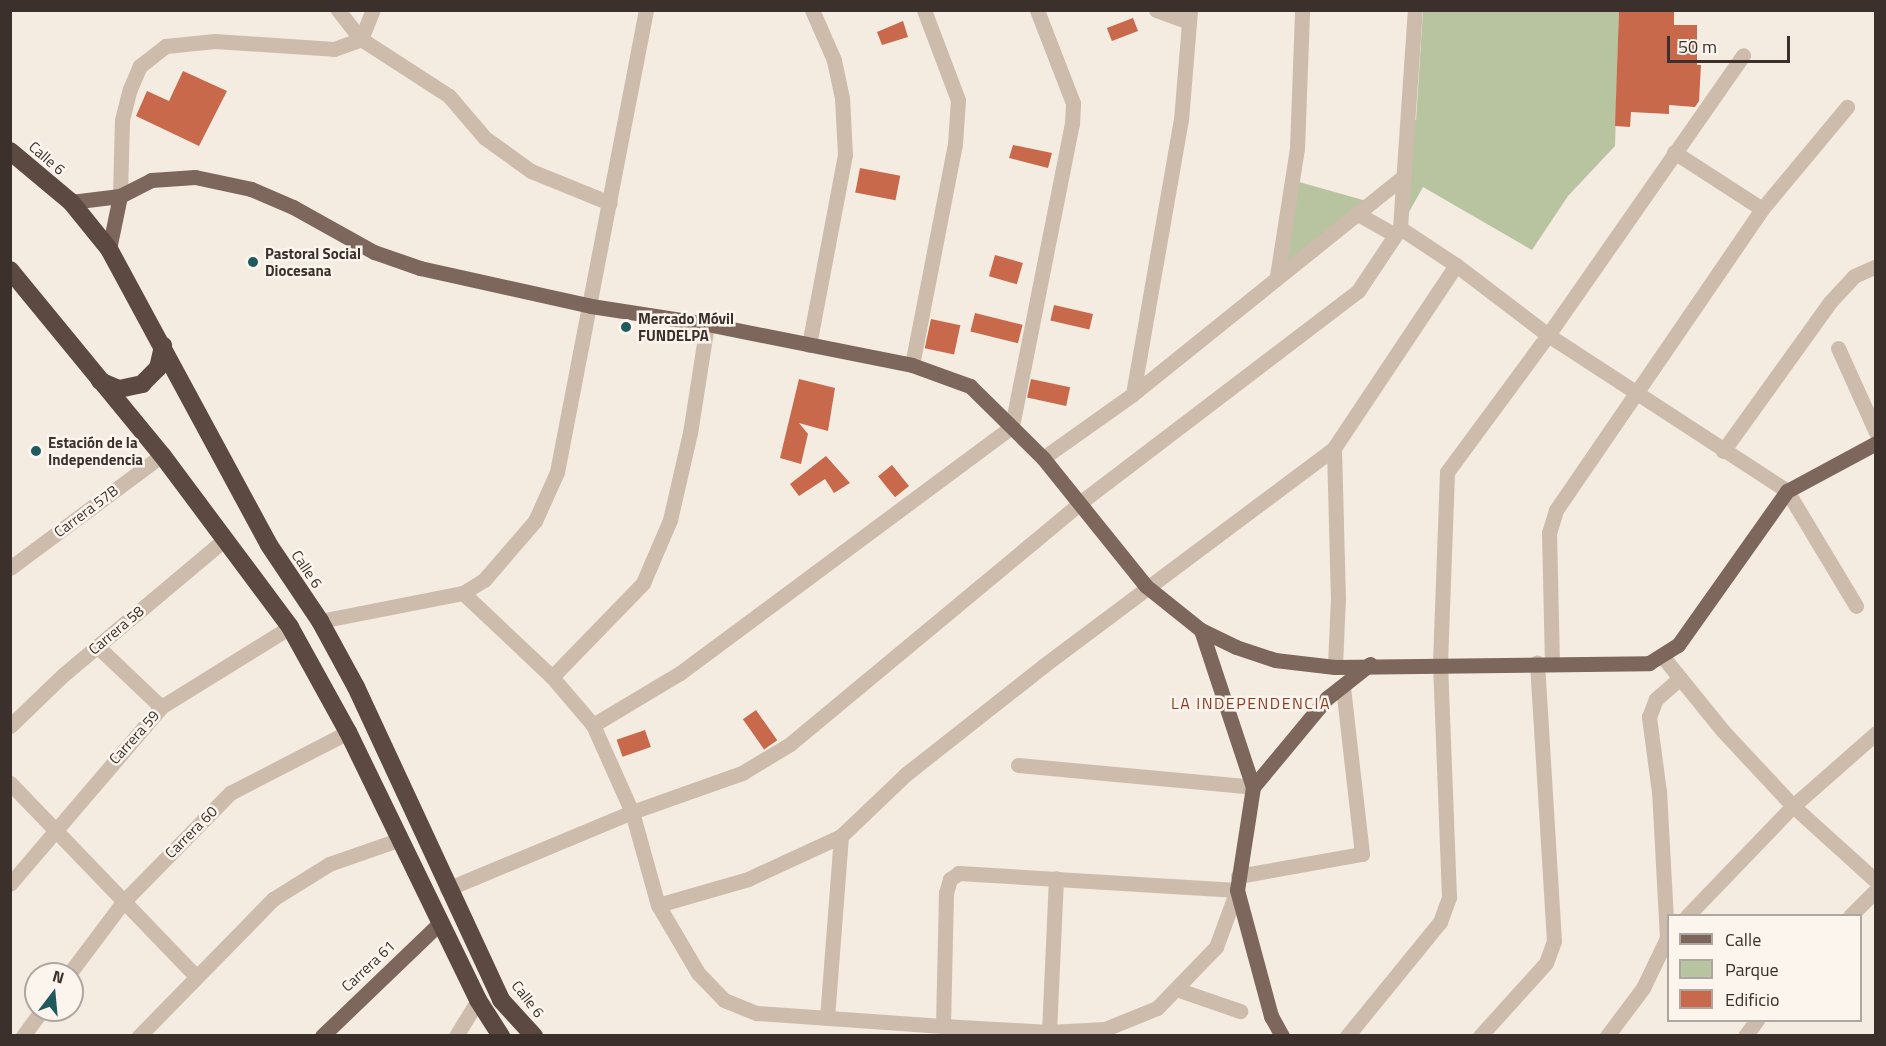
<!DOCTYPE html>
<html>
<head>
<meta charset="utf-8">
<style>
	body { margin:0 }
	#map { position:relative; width:1886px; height:1046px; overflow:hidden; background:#f4ebe1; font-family:"Titillium Web",sans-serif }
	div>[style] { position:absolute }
	.green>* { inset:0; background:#b8c4a0 }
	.building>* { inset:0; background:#c8694b; transform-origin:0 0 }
	.minor>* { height:15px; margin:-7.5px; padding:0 7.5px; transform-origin:7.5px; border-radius:7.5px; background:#cdbbac }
	.major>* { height:15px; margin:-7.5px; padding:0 7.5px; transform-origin:7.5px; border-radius:7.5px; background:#7d675c }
	.highway>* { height:18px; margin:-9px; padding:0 9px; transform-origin:9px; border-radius:9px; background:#5c4a42 }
	.dots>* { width:16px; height:16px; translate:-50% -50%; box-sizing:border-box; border:3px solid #fbf5ee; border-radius:50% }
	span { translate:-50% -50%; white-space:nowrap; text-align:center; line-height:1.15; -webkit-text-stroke:5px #fbf5ee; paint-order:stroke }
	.street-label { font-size:15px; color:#3b302b }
	.poi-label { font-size:15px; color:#3b302b; font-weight:700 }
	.left { translate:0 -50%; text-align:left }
	.neighbourhood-label { font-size:16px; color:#8c3b22; letter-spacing:1.5px }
	.frame { position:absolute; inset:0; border:12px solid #3b302b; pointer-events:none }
	.legend { position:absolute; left:1667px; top:914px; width:195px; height:108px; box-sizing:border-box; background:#fbf5ee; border:2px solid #aea6a0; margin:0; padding:8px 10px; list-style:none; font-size:18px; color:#3b302b }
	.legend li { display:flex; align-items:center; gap:12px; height:30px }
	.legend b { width:30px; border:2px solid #aea6a0 }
	.north { position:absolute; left:24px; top:962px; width:60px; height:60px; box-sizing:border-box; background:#fbf5ee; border:2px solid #aea6a0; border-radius:50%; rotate:16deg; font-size:16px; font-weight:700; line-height:24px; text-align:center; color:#3b302b }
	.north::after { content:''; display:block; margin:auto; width:21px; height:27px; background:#1f5a5e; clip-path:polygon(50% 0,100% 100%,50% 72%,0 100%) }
	.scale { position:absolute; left:1667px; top:36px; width:123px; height:27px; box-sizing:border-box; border:3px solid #3b302b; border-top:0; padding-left:8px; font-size:18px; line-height:21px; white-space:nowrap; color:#3b302b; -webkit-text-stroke:4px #fbf5ee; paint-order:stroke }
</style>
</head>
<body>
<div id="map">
	<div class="green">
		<div style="clip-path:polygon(1423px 11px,1619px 11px,1615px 146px,1568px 196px,1532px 250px,1423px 187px,1400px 228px,1408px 120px,1416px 120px)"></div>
		<div style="clip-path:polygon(1292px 180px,1370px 202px,1277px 276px)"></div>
	</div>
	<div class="building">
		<div style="clip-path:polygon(1619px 10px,1674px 10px,1674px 25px,1697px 25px,1697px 65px,1701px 65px,1699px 101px,1695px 107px,1669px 105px,1669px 114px,1631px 112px,1630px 127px,1615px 126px)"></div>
		<div style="left:1133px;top:18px;width:14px;height:28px;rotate:69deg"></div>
		<div style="clip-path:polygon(903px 21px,908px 37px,882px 45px,877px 32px)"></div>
		<div style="clip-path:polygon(183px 71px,227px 91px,199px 146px,136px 116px,147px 91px,169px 101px)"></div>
		<div style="clip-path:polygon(1013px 145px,1052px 153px,1048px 168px,1009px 158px)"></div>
		<div style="left:860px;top:168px;width:41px;height:25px;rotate:11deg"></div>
		<div style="left:995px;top:255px;width:29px;height:22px;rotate:16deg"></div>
		<div style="left:1054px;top:305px;width:40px;height:16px;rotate:13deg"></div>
		<div style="left:975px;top:313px;width:49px;height:19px;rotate:14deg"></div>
		<div style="left:931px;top:319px;width:30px;height:30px;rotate:12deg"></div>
		<div style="clip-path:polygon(799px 379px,835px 388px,828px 431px,799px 423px,808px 434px,801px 464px,780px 458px)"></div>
		<div style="left:1031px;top:379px;width:40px;height:19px;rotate:12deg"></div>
		<div style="clip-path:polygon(826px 456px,850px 483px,834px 493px,825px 479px,799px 496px,790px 484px)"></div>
		<div style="left:892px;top:465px;width:27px;height:18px;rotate:51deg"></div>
		<div style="left:756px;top:710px;width:37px;height:16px;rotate:55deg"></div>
		<div style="left:645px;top:730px;width:18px;height:30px;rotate:71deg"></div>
	</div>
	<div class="minor">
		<div style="left:338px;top:10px;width:37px;rotate:52deg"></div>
		<div style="left:361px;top:39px;width:105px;rotate:32.9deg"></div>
		<div style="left:449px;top:96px;width:55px;rotate:49.4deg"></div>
		<div style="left:485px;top:138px;width:57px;rotate:35.7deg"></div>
		<div style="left:531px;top:171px;width:85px;rotate:22.1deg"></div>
		<div style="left:1156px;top:10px;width:35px;rotate:20deg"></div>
		<div style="left:1674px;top:152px;width:105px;rotate:32.9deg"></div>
		<div style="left:120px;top:196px;width:76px;rotate:-88.5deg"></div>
		<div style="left:122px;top:120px;width:32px;rotate:-76deg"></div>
		<div style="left:130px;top:89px;width:25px;rotate:-67deg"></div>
		<div style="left:140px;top:66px;width:33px;rotate:-38deg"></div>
		<div style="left:166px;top:46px;width:49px;rotate:-5.8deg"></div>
		<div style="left:215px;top:41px;width:119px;rotate:3.8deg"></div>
		<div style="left:334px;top:49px;width:29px;rotate:-20deg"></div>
		<div style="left:361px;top:39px;width:31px;rotate:-68deg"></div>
		<div style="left:1356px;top:213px;width:45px;rotate:29.4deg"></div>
		<div style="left:1400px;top:228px;width:67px;rotate:33.5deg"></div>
		<div style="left:1456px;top:265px;width:116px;rotate:37.3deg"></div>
		<div style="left:1548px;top:335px;width:285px;rotate:33.1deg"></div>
		<div style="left:1787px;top:491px;width:134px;rotate:59deg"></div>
		<div style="left:1277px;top:276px;width:129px;rotate:-81.1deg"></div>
		<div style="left:1297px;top:149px;width:139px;rotate:-87.9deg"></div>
		<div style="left:809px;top:345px;width:193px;rotate:-79.3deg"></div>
		<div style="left:845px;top:155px;width:57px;rotate:-93deg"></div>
		<div style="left:842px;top:98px;width:39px;rotate:-102deg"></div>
		<div style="left:834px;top:60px;width:55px;rotate:-113.7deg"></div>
		<div style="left:1838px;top:348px;width:92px;rotate:65.7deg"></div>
		<div style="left:912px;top:365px;width:225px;rotate:-79deg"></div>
		<div style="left:955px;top:144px;width:44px;rotate:-86.1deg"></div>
		<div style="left:958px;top:100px;width:96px;rotate:-110.7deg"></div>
		<div style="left:1133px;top:394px;width:278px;rotate:-80.1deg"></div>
		<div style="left:1181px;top:120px;width:110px;rotate:-85.3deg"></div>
		<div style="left:1334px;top:448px;width:149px;rotate:88.5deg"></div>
		<div style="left:1338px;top:597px;width:70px;rotate:92.5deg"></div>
		<div style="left:1723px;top:451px;width:183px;rotate:-54.3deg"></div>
		<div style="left:1830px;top:302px;width:35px;rotate:-47deg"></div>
		<div style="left:1854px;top:276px;width:24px;rotate:-24deg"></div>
		<div style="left:1043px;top:458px;width:110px;rotate:-35.4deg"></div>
		<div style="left:1133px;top:394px;width:348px;rotate:-38.8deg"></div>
		<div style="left:10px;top:568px;width:189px;rotate:-36.6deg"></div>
		<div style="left:463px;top:593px;width:122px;rotate:43.3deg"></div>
		<div style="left:552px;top:677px;width:63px;rotate:49.5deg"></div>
		<div style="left:593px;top:725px;width:95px;rotate:65.9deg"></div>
		<div style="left:632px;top:812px;width:97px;rotate:74.4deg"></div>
		<div style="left:658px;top:905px;width:79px;rotate:59.5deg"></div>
		<div style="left:698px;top:973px;width:37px;rotate:46deg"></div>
		<div style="left:724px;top:1000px;width:35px;rotate:22deg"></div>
		<div style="left:757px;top:1013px;width:186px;rotate:4deg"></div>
		<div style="left:943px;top:1026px;width:106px;rotate:3.2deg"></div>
		<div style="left:1049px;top:1032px;width:56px;rotate:-3.1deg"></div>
		<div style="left:1105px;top:1029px;width:56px;rotate:-22deg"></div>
		<div style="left:1157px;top:1008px;width:85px;rotate:-46deg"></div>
		<div style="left:1216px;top:947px;width:61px;rotate:-69.8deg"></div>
		<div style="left:1237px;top:890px;width:279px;rotate:-176.5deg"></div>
		<div style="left:959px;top:873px;width:11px;rotate:146deg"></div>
		<div style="left:950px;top:879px;width:15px;rotate:106deg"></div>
		<div style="left:946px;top:893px;width:133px;rotate:91.3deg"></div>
		<div style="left:320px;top:621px;width:146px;rotate:-11.1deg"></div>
		<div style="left:463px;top:593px;width:25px;rotate:-32deg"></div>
		<div style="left:484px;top:580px;width:78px;rotate:-49.2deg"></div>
		<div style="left:535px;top:521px;width:54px;rotate:-65.8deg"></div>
		<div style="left:557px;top:472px;width:470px;rotate:-79.1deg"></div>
		<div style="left:97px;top:646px;width:88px;rotate:43.6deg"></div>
		<div style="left:1663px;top:657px;width:95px;rotate:51deg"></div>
		<div style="left:1723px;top:731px;width:103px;rotate:47deg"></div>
		<div style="left:1793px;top:806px;width:112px;rotate:42.1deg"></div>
		<div style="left:1552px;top:664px;width:131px;rotate:-91.3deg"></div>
		<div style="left:1549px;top:533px;width:24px;rotate:-73deg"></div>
		<div style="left:1556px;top:510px;width:365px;rotate:-55.6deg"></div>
		<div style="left:1762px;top:209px;width:133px;rotate:-50.2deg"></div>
		<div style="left:552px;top:677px;width:131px;rotate:-45.9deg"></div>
		<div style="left:643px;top:583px;width:69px;rotate:-66.8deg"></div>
		<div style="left:670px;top:520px;width:89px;rotate:-77.1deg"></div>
		<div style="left:690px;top:433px;width:110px;rotate:-81.1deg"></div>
		<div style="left:593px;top:725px;width:101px;rotate:-30.9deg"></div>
		<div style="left:680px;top:673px;width:414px;rotate:-36.6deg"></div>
		<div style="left:1012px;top:426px;width:308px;rotate:-78.8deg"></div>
		<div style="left:1072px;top:124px;width:21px;rotate:-87deg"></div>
		<div style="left:1073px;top:103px;width:100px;rotate:-111.2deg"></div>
		<div style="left:10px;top:726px;width:74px;rotate:-43.9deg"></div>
		<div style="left:63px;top:675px;width:212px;rotate:-40deg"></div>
		<div style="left:1018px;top:765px;width:236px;rotate:5.3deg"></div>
		<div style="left:10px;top:783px;width:269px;rotate:46.1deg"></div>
		<div style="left:1238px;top:876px;width:126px;rotate:-10.1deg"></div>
		<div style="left:1362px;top:854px;width:169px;rotate:-96.5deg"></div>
		<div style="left:10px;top:884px;width:233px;rotate:-49.5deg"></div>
		<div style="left:161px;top:707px;width:152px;rotate:-31.8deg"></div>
		<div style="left:447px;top:889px;width:200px;rotate:-22.6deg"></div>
		<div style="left:632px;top:812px;width:117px;rotate:-19.5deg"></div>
		<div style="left:742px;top:773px;width:56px;rotate:-31.1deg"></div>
		<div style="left:790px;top:744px;width:378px;rotate:-39.7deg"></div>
		<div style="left:1081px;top:502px;width:348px;rotate:-37.3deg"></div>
		<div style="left:1358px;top:291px;width:76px;rotate:-56.3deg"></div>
		<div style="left:1400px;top:228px;width:219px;rotate:-86.1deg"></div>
		<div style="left:658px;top:905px;width:94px;rotate:-16.1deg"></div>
		<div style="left:748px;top:879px;width:102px;rotate:-24.8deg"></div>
		<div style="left:841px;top:836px;width:90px;rotate:-43.6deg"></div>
		<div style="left:906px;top:774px;width:174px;rotate:-38.2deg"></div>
		<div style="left:1043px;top:666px;width:364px;rotate:-36.8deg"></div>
		<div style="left:1334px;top:448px;width:220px;rotate:-56.3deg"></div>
		<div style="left:1687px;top:916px;width:153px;rotate:-46.1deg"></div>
		<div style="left:1793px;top:806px;width:111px;rotate:-41.3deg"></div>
		<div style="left:1850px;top:916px;width:37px;rotate:-45deg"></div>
		<div style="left:1667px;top:938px;width:146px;rotate:-93.1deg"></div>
		<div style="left:1659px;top:792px;width:76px;rotate:-97.6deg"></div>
		<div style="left:1649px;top:717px;width:19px;rotate:-69deg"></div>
		<div style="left:1656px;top:699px;width:32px;rotate:-41deg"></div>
		<div style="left:69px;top:974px;width:90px;rotate:-53.1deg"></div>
		<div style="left:123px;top:902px;width:153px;rotate:-45.5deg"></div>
		<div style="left:230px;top:793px;width:133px;rotate:-27.3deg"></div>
		<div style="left:1176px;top:989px;width:68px;rotate:19deg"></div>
		<div style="left:827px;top:1018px;width:183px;rotate:-85.6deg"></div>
		<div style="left:1049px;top:1032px;width:154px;rotate:-87.4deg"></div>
		<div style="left:23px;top:1036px;width:32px;rotate:-54deg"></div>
		<div style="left:139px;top:1036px;width:192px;rotate:-45.6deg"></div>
		<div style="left:273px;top:899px;width:66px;rotate:-32deg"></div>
		<div style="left:329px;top:864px;width:73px;rotate:-19.2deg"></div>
		<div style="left:456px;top:1036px;width:42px;rotate:-58.6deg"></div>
		<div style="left:1347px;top:1036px;width:147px;rotate:-50.8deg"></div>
		<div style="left:1440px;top:922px;width:27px;rotate:-70deg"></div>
		<div style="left:1449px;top:897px;width:234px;rotate:-92.2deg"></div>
		<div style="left:1440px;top:663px;width:191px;rotate:-87.9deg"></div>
		<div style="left:1447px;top:472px;width:170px;rotate:-53.6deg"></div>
		<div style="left:1548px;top:335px;width:341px;rotate:-55.1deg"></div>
		<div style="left:1480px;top:1036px;width:98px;rotate:-47.9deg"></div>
		<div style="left:1546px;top:963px;width:23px;rotate:-70deg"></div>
		<div style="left:1554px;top:941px;width:279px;rotate:-93.5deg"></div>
		<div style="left:1607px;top:1036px;width:60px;rotate:-53.1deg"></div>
		<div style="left:1643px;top:988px;width:58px;rotate:-64.3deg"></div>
		<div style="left:1745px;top:1036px;width:20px;rotate:-53deg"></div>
	</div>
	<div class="major">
		<div style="left:71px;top:202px;width:49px;rotate:-7deg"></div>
		<div style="left:120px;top:196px;width:35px;rotate:-27deg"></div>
		<div style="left:151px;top:180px;width:44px;rotate:-3.9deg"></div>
		<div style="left:195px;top:177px;width:57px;rotate:12.1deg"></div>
		<div style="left:251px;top:189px;width:46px;rotate:23.2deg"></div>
		<div style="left:293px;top:207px;width:93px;rotate:29.1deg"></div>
		<div style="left:374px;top:252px;width:49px;rotate:19.2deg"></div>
		<div style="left:420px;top:268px;width:175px;rotate:12.5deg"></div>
		<div style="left:591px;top:306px;width:117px;rotate:8.8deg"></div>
		<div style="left:707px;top:324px;width:209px;rotate:11.3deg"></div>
		<div style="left:912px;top:365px;width:62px;rotate:19.9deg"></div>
		<div style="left:970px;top:386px;width:103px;rotate:44.6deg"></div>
		<div style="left:1043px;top:458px;width:164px;rotate:51.2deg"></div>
		<div style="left:1146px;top:586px;width:70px;rotate:38.7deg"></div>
		<div style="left:1201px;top:630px;width:39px;rotate:26deg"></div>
		<div style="left:1236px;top:647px;width:41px;rotate:18.4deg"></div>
		<div style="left:1275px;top:660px;width:60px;rotate:6.7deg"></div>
		<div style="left:1335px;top:667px;width:314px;rotate:-0.7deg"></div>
		<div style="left:1649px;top:663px;width:34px;rotate:-32deg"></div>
		<div style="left:1678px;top:645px;width:189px;rotate:-54.7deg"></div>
		<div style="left:1787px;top:491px;width:101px;rotate:-28.3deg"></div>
		<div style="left:109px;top:249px;width:54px;rotate:-78.3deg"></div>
		<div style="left:1201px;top:630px;width:165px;rotate:71.7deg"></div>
		<div style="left:1253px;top:787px;width:104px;rotate:98.8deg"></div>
		<div style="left:1237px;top:890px;width:131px;rotate:74.9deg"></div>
		<div style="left:1271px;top:1016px;width:23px;rotate:61deg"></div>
		<div style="left:1253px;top:787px;width:116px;rotate:-50.3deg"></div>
		<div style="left:1327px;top:698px;width:55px;rotate:-38.3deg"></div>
		<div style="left:322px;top:1036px;width:163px;rotate:-43.8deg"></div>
	</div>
	<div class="highway">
		<div style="left:10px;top:151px;width:80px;rotate:39.9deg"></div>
		<div style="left:71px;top:202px;width:60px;rotate:51deg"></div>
		<div style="left:109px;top:249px;width:336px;rotate:61.6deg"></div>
		<div style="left:269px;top:545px;width:92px;rotate:56.1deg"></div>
		<div style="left:320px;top:621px;width:75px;rotate:61.4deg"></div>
		<div style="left:356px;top:687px;width:345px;rotate:65.1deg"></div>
		<div style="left:501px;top:1000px;width:49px;rotate:47.5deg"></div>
		<div style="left:10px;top:270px;width:239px;rotate:50.6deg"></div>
		<div style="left:162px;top:455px;width:214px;rotate:53.3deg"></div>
		<div style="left:290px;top:627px;width:120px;rotate:61.1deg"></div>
		<div style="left:348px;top:732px;width:298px;rotate:64.1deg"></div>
		<div style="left:478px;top:1000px;width:43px;rotate:57.4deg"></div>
		<div style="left:100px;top:381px;width:21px;rotate:23deg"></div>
		<div style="left:119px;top:389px;width:24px;rotate:-12deg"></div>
		<div style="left:142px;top:384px;width:23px;rotate:-45deg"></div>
		<div style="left:158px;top:368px;width:23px;rotate:-77deg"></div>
	</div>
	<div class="dots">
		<div style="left:253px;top:262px;background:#1f5a5e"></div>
		<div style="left:626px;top:327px;background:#1f5a5e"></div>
		<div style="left:36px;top:451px;background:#1f5a5e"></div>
	</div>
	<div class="street-label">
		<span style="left:47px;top:158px;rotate:41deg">Calle 6</span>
		<span style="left:86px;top:511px;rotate:-37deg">Carrera 57B</span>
		<span style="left:307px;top:569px;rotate:56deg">Calle 6</span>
		<span style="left:116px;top:630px;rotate:-40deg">Carrera 58</span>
		<span style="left:134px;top:737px;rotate:-48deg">Carrera 59</span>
		<span style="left:191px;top:832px;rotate:-45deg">Carrera 60</span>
		<span style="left:368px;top:966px;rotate:-43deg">Carrera 61</span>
		<span style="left:528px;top:999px;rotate:52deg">Calle 6</span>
	</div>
	<div class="poi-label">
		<span class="left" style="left:265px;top:262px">Pastoral Social<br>Diocesana</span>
		<span class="left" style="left:638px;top:327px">Mercado Móvil<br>FUNDELPA</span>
		<span class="left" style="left:48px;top:451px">Estación de la<br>Independencia</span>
	</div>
	<div class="neighbourhood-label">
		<span style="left:1251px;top:703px">LA INDEPENDENCIA</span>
	</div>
	<div class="frame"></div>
	<ul class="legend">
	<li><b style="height:8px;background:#7d675c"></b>Calle</li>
	<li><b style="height:16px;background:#b8c4a0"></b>Parque</li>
	<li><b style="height:16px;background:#c8694b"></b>Edificio</li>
	</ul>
	<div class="north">N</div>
	<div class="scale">50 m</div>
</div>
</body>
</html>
